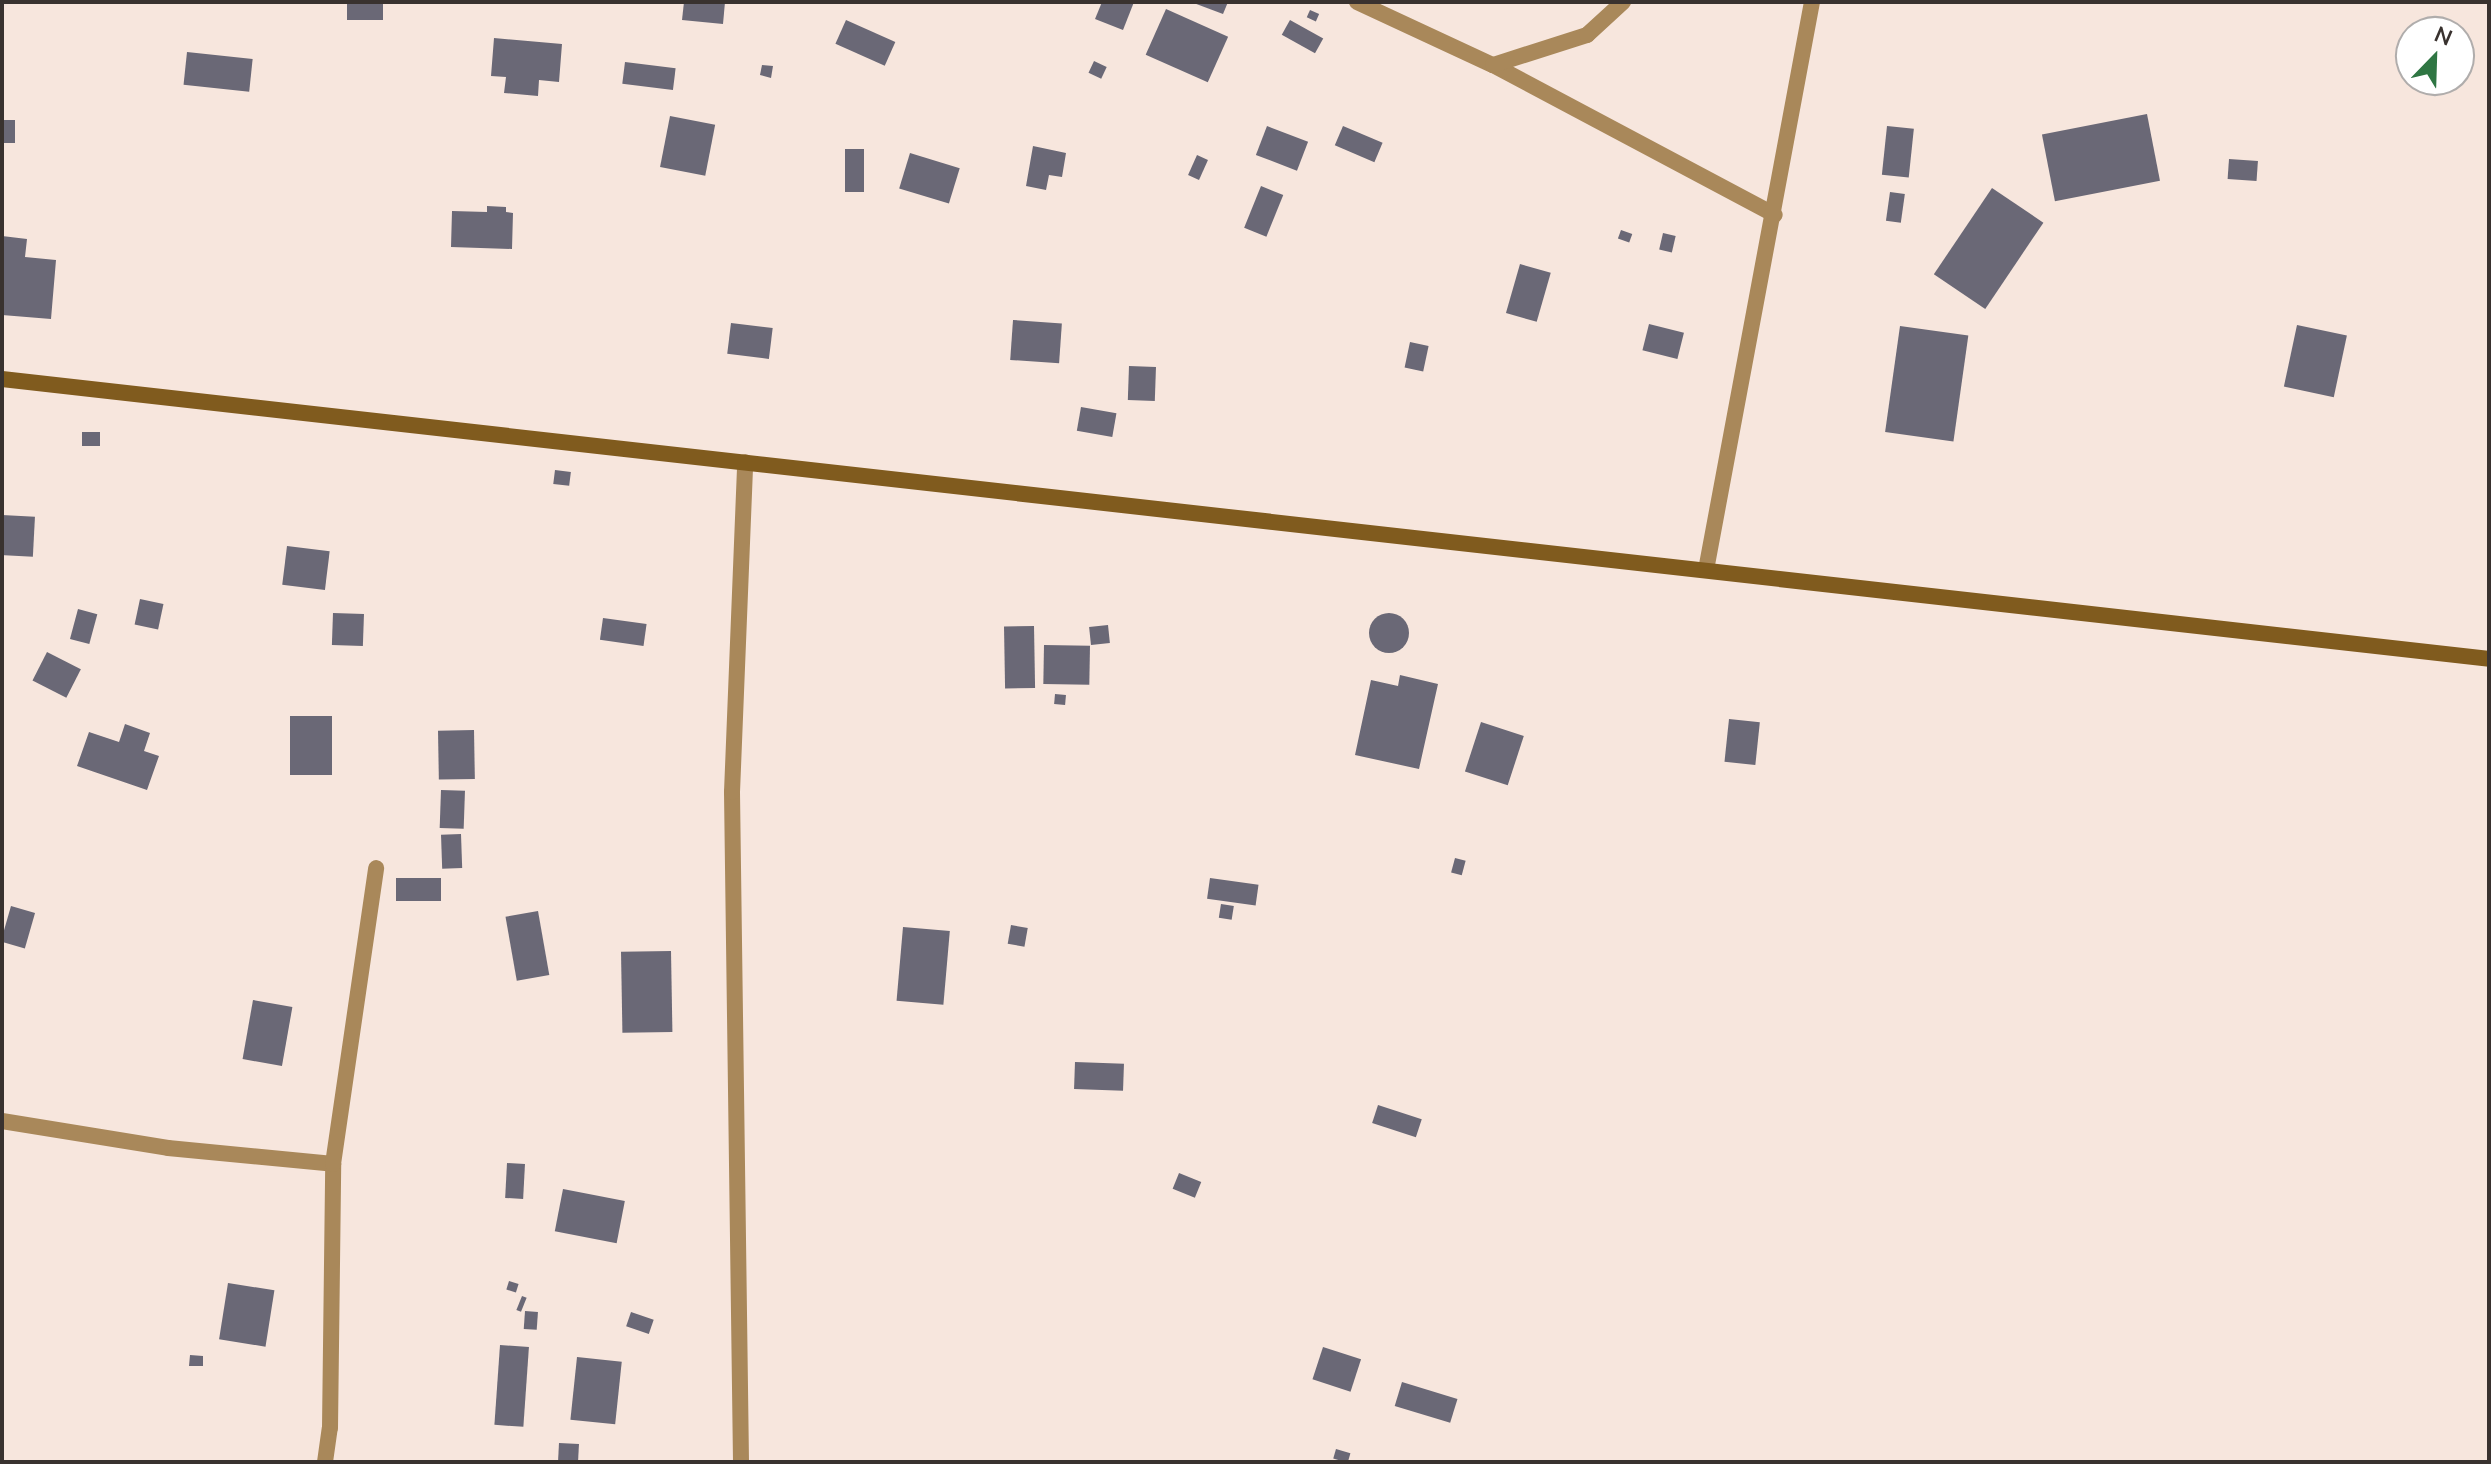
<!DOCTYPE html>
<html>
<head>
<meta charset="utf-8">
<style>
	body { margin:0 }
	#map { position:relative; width:2491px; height:1464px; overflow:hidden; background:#f7e6dd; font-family:Mulish,sans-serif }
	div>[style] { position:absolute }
	.building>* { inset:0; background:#6a6876; transform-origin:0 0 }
	.round { border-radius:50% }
	.minor>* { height:16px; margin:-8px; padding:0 8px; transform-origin:8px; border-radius:8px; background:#a9885a }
	.secondary>* { height:16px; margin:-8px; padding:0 8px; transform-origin:8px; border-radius:8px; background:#805b1e }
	span { translate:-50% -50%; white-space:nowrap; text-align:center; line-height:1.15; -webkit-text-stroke:8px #fff; paint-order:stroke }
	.frame { position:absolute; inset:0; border:4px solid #39322f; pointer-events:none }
	.north { position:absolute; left:2395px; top:16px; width:80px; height:80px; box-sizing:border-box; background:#fff; border:2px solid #b0adac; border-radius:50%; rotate:23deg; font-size:22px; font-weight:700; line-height:32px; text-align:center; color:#39322f }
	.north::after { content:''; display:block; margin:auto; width:28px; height:36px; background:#2f7643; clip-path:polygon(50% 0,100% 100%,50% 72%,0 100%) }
</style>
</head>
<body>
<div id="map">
	<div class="building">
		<div style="left:347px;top:2px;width:36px;height:18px"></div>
		<div style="clip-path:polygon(684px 2px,725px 2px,723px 24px,682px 20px)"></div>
		<div style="clip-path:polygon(1102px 2px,1134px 2px,1123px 30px,1095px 19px)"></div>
		<div style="clip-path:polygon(1191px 2px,1228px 2px,1223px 14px)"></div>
		<div style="left:1166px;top:9px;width:68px;height:50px;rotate:24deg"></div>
		<div style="left:1310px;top:10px;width:10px;height:8px;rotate:24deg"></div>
		<div style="left:846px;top:20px;width:54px;height:26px;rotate:24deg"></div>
		<div style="left:1290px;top:20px;width:38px;height:17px;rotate:29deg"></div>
		<div style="clip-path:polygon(494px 38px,562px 44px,559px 82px,539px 80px,538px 96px,504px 93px,506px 77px,491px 76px)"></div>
		<div style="left:187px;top:52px;width:66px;height:33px;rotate:6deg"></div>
		<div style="left:1094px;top:61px;width:14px;height:13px;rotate:25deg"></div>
		<div style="left:625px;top:62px;width:51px;height:22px;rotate:7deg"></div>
		<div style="clip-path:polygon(762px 65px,773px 66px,771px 78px,760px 75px)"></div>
		<div style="left:2147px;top:114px;width:68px;height:107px;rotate:79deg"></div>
		<div style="left:670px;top:116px;width:46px;height:52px;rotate:11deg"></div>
		<div style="left:2px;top:120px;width:13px;height:23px"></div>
		<div style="left:1267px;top:126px;width:44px;height:31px;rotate:21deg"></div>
		<div style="left:1343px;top:126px;width:43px;height:21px;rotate:23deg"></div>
		<div style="left:1887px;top:126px;width:27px;height:49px;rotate:6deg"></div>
		<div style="clip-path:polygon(1033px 146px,1066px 153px,1062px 177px,1049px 175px,1046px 190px,1026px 186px)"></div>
		<div style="left:845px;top:149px;width:19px;height:43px"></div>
		<div style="left:910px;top:153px;width:52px;height:37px;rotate:17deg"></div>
		<div style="left:1197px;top:155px;width:12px;height:22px;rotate:24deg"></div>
		<div style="left:2229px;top:159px;width:29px;height:20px;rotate:4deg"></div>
		<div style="left:1261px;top:186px;width:24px;height:45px;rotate:22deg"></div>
		<div style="left:1992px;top:188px;width:62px;height:104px;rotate:34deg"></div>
		<div style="left:1890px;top:192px;width:15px;height:29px;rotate:8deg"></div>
		<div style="clip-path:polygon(487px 206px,506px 207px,506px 212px,513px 213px,512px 249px,451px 247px,452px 211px,487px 212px)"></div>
		<div style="left:1621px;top:230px;width:12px;height:9px;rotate:20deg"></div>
		<div style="left:1663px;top:233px;width:13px;height:17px;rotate:13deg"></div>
		<div style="clip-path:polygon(2px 236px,27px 239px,25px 257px,56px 260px,51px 319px,2px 315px)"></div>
		<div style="left:1520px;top:264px;width:32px;height:51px;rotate:16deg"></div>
		<div style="left:1013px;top:320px;width:49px;height:40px;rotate:4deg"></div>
		<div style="left:731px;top:323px;width:42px;height:31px;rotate:7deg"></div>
		<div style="left:1649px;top:324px;width:36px;height:27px;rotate:14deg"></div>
		<div style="left:2297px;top:325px;width:51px;height:63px;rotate:12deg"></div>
		<div style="left:1900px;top:326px;width:69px;height:107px;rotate:8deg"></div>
		<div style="left:1410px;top:342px;width:19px;height:26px;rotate:12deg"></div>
		<div style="left:1129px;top:366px;width:27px;height:34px;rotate:2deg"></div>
		<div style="left:1081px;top:407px;width:36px;height:24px;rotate:10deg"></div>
		<div style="left:82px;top:432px;width:18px;height:14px"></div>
		<div style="left:555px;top:470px;width:16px;height:14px;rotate:7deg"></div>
		<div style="left:2px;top:515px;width:33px;height:40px;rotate:3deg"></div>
		<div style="left:287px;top:546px;width:43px;height:39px;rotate:7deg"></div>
		<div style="left:140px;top:599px;width:24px;height:26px;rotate:12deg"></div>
		<div style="left:78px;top:609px;width:20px;height:31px;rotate:15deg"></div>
		<div style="left:333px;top:613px;width:31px;height:32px;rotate:2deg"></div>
		<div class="round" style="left:1369px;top:613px;width:40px;height:40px"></div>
		<div style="left:603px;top:618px;width:44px;height:22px;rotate:8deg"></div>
		<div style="left:1108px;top:625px;width:18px;height:19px;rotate:84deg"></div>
		<div style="left:1034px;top:626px;width:62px;height:30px;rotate:89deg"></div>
		<div style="left:1044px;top:645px;width:46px;height:39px;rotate:1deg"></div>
		<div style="left:47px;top:652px;width:38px;height:32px;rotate:27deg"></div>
		<div style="clip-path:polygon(1400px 675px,1438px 684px,1419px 769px,1355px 755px,1371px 680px,1398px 686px)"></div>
		<div style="left:1055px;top:694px;width:11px;height:10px;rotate:5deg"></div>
		<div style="left:290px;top:716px;width:42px;height:59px"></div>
		<div style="left:1729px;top:719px;width:31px;height:43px;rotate:6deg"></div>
		<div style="left:1481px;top:722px;width:45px;height:52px;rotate:18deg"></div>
		<div style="clip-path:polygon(125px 724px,150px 733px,144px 751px,159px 756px,147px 790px,77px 766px,89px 732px,119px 742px)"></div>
		<div style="left:474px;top:730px;width:49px;height:36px;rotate:89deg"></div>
		<div style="left:441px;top:790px;width:24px;height:38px;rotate:2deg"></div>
		<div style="left:461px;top:834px;width:34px;height:20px;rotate:88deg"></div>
		<div style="left:1455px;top:858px;width:11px;height:15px;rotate:15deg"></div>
		<div style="left:396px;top:878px;width:45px;height:23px"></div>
		<div style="left:1210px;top:878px;width:49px;height:21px;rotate:8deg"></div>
		<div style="left:1221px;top:904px;width:13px;height:14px;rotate:9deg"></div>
		<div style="left:11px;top:906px;width:25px;height:37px;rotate:16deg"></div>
		<div style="left:538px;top:911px;width:65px;height:33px;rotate:80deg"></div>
		<div style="left:1011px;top:925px;width:17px;height:19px;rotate:10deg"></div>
		<div style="left:903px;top:927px;width:47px;height:74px;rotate:5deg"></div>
		<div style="left:671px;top:951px;width:81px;height:50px;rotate:89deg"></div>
		<div style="left:253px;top:1000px;width:40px;height:60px;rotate:10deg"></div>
		<div style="left:1075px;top:1062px;width:49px;height:27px;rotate:2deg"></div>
		<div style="left:1378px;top:1105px;width:46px;height:19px;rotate:18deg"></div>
		<div style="left:507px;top:1163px;width:18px;height:35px;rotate:3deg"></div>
		<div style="left:1179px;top:1173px;width:24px;height:17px;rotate:22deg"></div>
		<div style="left:563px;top:1189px;width:63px;height:43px;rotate:11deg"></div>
		<div style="left:509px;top:1281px;width:10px;height:9px;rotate:17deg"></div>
		<div style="left:228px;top:1283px;width:47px;height:57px;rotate:9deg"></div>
		<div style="left:522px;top:1296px;width:5px;height:15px;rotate:22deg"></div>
		<div style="left:525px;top:1311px;width:13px;height:18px;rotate:4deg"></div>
		<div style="left:631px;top:1312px;width:24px;height:15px;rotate:19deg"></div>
		<div style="left:500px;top:1345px;width:29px;height:80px;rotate:4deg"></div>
		<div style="left:1323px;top:1347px;width:40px;height:34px;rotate:18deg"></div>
		<div style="clip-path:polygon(190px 1355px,203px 1356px,203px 1366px,189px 1366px)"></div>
		<div style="left:577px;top:1357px;width:45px;height:63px;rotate:6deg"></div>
		<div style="left:1402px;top:1382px;width:58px;height:25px;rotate:17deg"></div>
		<div style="left:559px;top:1443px;width:20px;height:19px;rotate:3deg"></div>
		<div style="left:1336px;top:1449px;width:15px;height:10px;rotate:16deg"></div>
	</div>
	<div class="minor">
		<div style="left:1357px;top:2px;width:150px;rotate:24.9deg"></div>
		<div style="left:1493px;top:65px;width:319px;rotate:28deg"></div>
		<div style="left:1493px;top:65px;width:99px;rotate:-17.7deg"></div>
		<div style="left:1587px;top:35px;width:49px;rotate:-42.5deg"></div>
		<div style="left:1706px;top:570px;width:578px;rotate:-79.43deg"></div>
		<div style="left:2px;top:1121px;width:168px;rotate:9.2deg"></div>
		<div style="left:168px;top:1148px;width:166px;rotate:5.5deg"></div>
		<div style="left:325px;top:1462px;width:34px;rotate:-82deg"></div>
		<div style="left:330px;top:1428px;width:264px;rotate:-89.3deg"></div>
		<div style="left:333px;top:1164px;width:299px;rotate:-81.7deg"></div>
		<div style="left:741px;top:1462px;width:670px;rotate:-90.77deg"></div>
		<div style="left:732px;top:792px;width:330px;rotate:-87.7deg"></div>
	</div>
	<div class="secondary">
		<div style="left:2px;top:379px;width:2503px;rotate:6.42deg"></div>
	</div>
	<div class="frame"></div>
	<div class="north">N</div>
</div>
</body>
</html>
